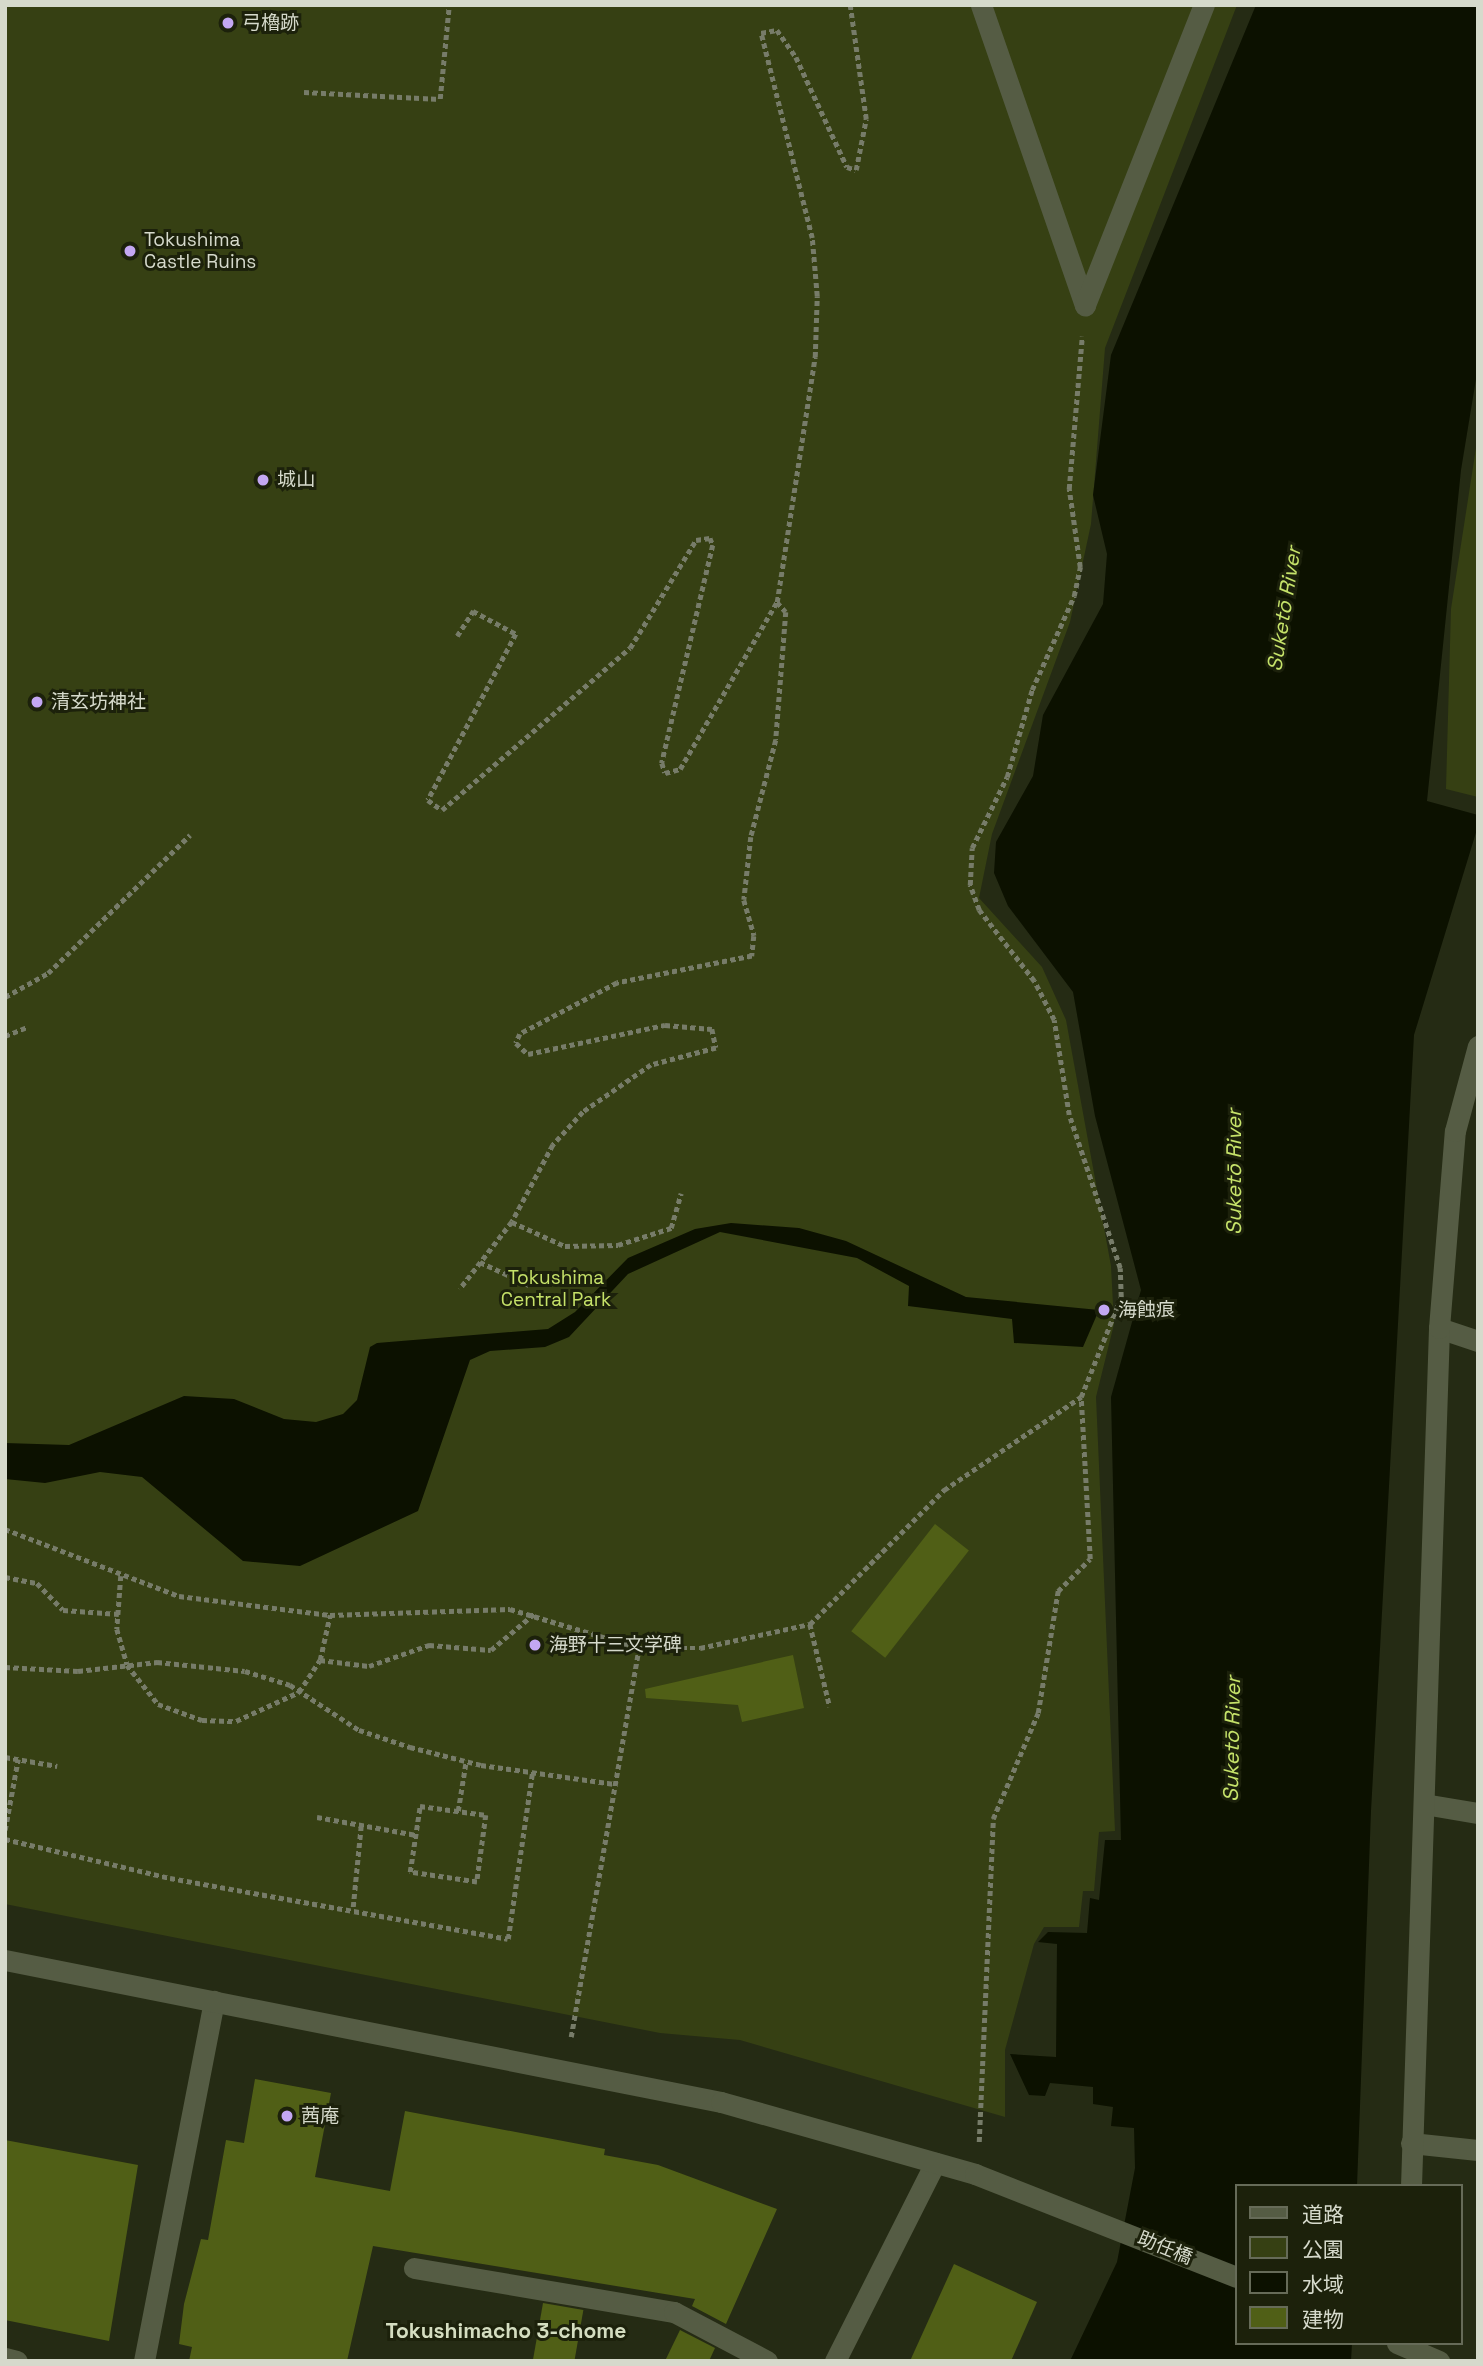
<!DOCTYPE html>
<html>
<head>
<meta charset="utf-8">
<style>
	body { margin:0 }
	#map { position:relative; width:1483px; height:2366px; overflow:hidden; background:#252b14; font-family:"Space Grotesk","Noto Sans JP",sans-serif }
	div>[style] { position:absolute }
	.green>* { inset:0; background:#364013 }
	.water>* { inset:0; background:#0c1100 }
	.building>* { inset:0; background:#505f16; transform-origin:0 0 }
	.path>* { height:4.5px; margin-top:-2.25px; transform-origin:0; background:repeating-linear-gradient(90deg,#777c69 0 5px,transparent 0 8.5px) }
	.service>* { height:21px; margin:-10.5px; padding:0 10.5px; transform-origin:10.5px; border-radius:10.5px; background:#555c44 }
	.minor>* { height:21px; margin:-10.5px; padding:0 10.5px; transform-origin:10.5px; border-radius:10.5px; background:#555c44 }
	.tertiary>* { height:21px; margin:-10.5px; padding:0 10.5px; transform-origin:10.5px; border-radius:10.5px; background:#555c44 }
	.dots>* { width:19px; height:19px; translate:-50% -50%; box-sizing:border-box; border:4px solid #1c210b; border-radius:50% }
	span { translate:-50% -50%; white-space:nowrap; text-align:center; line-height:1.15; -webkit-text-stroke:6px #1c210b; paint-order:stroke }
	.poi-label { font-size:19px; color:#d6dacc }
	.left { translate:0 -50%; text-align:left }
	.park-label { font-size:19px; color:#c6e269 }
	.street-label { font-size:19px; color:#d6dacc }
	.water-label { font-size:21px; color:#c6e36a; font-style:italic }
	.neighbourhood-label { font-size:21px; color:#d4ddc0; font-weight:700 }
	.frame { position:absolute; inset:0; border:7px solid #d6dacc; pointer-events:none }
	.legend { position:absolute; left:1235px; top:2184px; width:228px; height:161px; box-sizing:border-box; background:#1c210b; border:2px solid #666b58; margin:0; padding:9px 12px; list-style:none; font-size:21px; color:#d6dacc }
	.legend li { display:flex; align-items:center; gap:14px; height:35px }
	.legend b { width:35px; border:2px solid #666b58 }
</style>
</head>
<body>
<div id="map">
	<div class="green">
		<div style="clip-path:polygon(5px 5px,1237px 5px,1105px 348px,1091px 524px,1070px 622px,992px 834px,979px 898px,1042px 967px,1066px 1020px,1111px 1266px,1114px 1324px,1096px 1397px,1115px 1831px,1099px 1832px,1094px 1891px,1083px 1891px,1079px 1927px,1044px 1927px,1034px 1944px,1005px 2050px,1005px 2117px,740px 2040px,660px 2033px,5px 1904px)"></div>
		<div style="clip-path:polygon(1478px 435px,1478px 797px,1446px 789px,1451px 609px)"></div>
	</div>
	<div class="water">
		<div style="clip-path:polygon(1256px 5px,1478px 5px,1478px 367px,1461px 470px,1427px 801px,1478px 815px,1478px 826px,1414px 1035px,1371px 1811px,1357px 2186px,1236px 2186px,1236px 2343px,1352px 2343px,1351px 2361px,1070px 2361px,1117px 2262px,1135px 2168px,1134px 2128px,1111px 2126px,1113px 2107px,1093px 2104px,1093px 2087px,1050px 2083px,1045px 2096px,1029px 2095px,1010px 2054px,1056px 2057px,1057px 1944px,1038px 1942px,1048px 1932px,1087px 1933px,1090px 1898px,1099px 1900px,1105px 1840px,1121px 1840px,1111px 1397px,1141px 1290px,1095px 1116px,1073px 992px,1008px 906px,994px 873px,996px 842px,1033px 776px,1043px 715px,1103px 604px,1107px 554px,1093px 495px,1111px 355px)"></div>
		<div style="clip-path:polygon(731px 1223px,799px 1228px,846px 1241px,966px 1297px,1099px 1310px,1083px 1347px,1014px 1343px,1012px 1319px,908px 1306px,909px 1286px,857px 1258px,720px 1232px,628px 1274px,569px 1337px,545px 1347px,490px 1351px,470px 1360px,418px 1511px,300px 1566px,243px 1561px,142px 1477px,100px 1472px,45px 1483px,5px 1479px,5px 1443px,69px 1445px,184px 1396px,234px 1399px,284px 1419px,316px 1422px,343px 1414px,357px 1400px,370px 1347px,377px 1343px,548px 1329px,575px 1312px,628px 1258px,695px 1229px)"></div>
	</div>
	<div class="building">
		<div style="left:935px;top:1524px;width:43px;height:136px;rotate:38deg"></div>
		<div style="clip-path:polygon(793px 1655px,804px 1708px,742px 1722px,738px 1705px,646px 1698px,645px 1689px)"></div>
		<div style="clip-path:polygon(255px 2079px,331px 2093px,315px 2177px,390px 2191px,405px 2111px,605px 2149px,604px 2155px,658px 2165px,777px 2209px,726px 2324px,692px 2306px,695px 2299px,373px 2246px,347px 2361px,189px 2361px,192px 2347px,179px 2344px,184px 2304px,201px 2239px,208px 2240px,226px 2140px,244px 2143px)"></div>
		<div style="clip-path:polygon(5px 2140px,138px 2165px,109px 2341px,5px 2320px)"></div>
		<div style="clip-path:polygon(954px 2264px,1037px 2302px,1011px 2361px,910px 2361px)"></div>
		<div style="left:543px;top:2303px;width:41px;height:59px;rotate:10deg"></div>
		<div style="clip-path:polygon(680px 2330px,715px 2348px,709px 2361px,665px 2361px)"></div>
	</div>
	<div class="path">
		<div style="left:304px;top:92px;width:136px;rotate:2.9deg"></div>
		<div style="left:440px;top:99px;width:94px;rotate:-84.5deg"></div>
		<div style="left:777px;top:602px;width:248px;rotate:-81.2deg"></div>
		<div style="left:815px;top:357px;width:61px;rotate:-88.1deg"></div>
		<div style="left:817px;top:296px;width:58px;rotate:-94.9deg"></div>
		<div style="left:812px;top:238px;width:211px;rotate:-104deg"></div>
		<div style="left:761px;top:33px;width:16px;rotate:-11deg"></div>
		<div style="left:777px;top:30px;width:33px;rotate:55deg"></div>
		<div style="left:796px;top:57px;width:121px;rotate:65.1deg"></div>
		<div style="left:847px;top:167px;width:9px;rotate:18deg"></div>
		<div style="left:856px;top:170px;width:52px;rotate:-78.9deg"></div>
		<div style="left:866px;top:119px;width:115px;rotate:-98deg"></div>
		<div style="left:457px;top:636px;width:30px;rotate:-57deg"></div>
		<div style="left:473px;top:611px;width:49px;rotate:28.1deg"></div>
		<div style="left:516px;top:634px;width:188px;rotate:117.9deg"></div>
		<div style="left:428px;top:800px;width:17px;rotate:36deg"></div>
		<div style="left:442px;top:810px;width:248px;rotate:-40.8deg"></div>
		<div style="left:630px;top:648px;width:127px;rotate:-58.6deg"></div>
		<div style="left:696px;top:540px;width:14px;rotate:-8deg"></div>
		<div style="left:710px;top:538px;width:8px;rotate:67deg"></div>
		<div style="left:713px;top:545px;width:224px;rotate:103.2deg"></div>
		<div style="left:662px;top:763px;width:10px;rotate:73deg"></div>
		<div style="left:665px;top:773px;width:16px;rotate:-15deg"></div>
		<div style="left:680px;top:769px;width:193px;rotate:-59.9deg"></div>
		<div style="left:777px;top:602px;width:13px;rotate:48deg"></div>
		<div style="left:786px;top:612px;width:128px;rotate:94.5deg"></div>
		<div style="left:776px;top:740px;width:100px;rotate:104.5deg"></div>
		<div style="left:751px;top:837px;width:63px;rotate:96.3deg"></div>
		<div style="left:744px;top:900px;width:37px;rotate:74deg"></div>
		<div style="left:754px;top:936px;width:20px;rotate:96deg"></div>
		<div style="left:752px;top:956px;width:138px;rotate:168.7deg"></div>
		<div style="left:617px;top:983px;width:110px;rotate:152.3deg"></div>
		<div style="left:520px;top:1034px;width:10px;rotate:114deg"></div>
		<div style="left:516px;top:1043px;width:16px;rotate:43deg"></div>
		<div style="left:528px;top:1054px;width:140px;rotate:-12deg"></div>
		<div style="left:665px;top:1025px;width:47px;rotate:4.9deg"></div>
		<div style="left:712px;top:1029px;width:19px;rotate:78deg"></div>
		<div style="left:716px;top:1048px;width:67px;rotate:165.3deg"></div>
		<div style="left:651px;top:1065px;width:83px;rotate:145.3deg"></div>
		<div style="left:583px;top:1112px;width:45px;rotate:132.3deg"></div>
		<div style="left:553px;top:1145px;width:87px;rotate:118deg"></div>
		<div style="left:512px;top:1222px;width:85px;rotate:127.8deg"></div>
		<div style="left:5px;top:997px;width:49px;rotate:-29.2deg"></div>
		<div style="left:48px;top:973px;width:198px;rotate:-44.2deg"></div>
		<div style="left:5px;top:1036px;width:24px;rotate:-22deg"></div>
		<div style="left:512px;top:1222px;width:58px;rotate:24.4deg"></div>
		<div style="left:565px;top:1246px;width:53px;rotate:-1.1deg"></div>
		<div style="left:618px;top:1245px;width:56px;rotate:-17.8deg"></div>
		<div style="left:671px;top:1228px;width:36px;rotate:-74deg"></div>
		<div style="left:480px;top:1262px;width:54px;rotate:25.1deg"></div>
		<div style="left:5px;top:1529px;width:186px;rotate:21.1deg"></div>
		<div style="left:179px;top:1596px;width:152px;rotate:7.2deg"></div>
		<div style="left:330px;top:1615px;width:180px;rotate:-1.9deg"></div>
		<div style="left:510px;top:1609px;width:135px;rotate:16.8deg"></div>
		<div style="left:639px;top:1648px;width:61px"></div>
		<div style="left:700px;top:1648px;width:113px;rotate:-12.3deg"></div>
		<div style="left:810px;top:1624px;width:190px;rotate:-45deg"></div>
		<div style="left:944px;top:1490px;width:166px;rotate:-34.2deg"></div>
		<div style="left:1081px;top:1397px;width:108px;rotate:-68.2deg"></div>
		<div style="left:1121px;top:1297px;width:29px;rotate:-92deg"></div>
		<div style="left:1120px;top:1268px;width:161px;rotate:-108.4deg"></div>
		<div style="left:1069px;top:1115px;width:96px;rotate:-99deg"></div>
		<div style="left:1054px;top:1020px;width:44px;rotate:-117.1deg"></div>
		<div style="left:1034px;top:981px;width:90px;rotate:-127.8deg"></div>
		<div style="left:979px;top:910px;width:27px;rotate:-110deg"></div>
		<div style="left:970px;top:885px;width:37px;rotate:-87deg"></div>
		<div style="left:972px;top:848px;width:79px;rotate:-63.8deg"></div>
		<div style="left:1007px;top:777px;width:91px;rotate:-74deg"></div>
		<div style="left:1032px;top:690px;width:103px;rotate:-65.9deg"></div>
		<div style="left:1074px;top:596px;width:30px;rotate:-78deg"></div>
		<div style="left:1080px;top:567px;width:79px;rotate:-98deg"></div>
		<div style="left:1069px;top:489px;width:153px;rotate:-85.1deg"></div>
		<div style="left:121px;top:1576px;width:53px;rotate:94.3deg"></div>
		<div style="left:117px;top:1629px;width:37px;rotate:74deg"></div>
		<div style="left:127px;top:1665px;width:50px;rotate:51.5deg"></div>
		<div style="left:158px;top:1704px;width:47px;rotate:20deg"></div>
		<div style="left:202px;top:1720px;width:34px;rotate:2deg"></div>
		<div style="left:236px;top:1721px;width:69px;rotate:-24.7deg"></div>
		<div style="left:299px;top:1692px;width:38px;rotate:-57deg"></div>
		<div style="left:320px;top:1660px;width:46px;rotate:-77.5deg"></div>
		<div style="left:5px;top:1577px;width:33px;rotate:11deg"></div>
		<div style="left:37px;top:1583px;width:37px;rotate:46deg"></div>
		<div style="left:63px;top:1610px;width:56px;rotate:4.1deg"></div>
		<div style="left:810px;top:1624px;width:85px;rotate:76.5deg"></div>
		<div style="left:320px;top:1660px;width:49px;rotate:7deg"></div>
		<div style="left:369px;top:1666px;width:64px;rotate:-19.3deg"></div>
		<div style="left:429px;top:1645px;width:62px;rotate:4.6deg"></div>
		<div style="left:491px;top:1650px;width:57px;rotate:-40.1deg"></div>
		<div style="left:5px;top:1667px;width:73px;rotate:3.1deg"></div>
		<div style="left:78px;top:1671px;width:80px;rotate:-6.5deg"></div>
		<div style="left:157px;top:1662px;width:88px;rotate:5.8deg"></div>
		<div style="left:245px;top:1671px;width:47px;rotate:17.3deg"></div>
		<div style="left:290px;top:1685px;width:82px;rotate:33.1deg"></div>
		<div style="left:359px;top:1730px;width:54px;rotate:18.4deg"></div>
		<div style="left:410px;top:1747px;width:73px;rotate:14.2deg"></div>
		<div style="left:481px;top:1765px;width:135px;rotate:8.1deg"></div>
		<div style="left:5px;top:1757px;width:53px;rotate:9.8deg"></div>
		<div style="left:420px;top:1806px;width:67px;rotate:7.8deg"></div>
		<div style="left:486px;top:1815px;width:68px;rotate:97.7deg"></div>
		<div style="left:477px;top:1882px;width:68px;rotate:-171.5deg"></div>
		<div style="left:410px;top:1872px;width:67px;rotate:-81.4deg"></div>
		<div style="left:458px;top:1811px;width:51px;rotate:-80.9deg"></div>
		<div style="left:317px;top:1817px;width:101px;rotate:10.3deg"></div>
		<div style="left:5px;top:1830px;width:72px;rotate:-79.6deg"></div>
		<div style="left:5px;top:1839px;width:170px;rotate:13.3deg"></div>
		<div style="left:170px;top:1878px;width:343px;rotate:10.2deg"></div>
		<div style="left:508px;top:1939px;width:167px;rotate:-81.7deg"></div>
		<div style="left:353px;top:1907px;width:82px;rotate:-84.4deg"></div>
		<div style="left:571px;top:2037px;width:395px;rotate:-80.1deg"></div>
		<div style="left:979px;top:2142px;width:323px;rotate:-87.5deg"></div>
		<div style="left:993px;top:1819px;width:115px;rotate:-67deg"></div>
		<div style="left:1038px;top:1713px;width:124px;rotate:-80.7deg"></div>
		<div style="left:1058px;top:1591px;width:45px;rotate:-45deg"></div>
		<div style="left:1090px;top:1559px;width:161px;rotate:-93.2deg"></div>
	</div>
	<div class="service">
		<div style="left:981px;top:5px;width:318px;rotate:70.9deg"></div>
		<div style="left:1085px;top:305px;width:323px;rotate:-68.4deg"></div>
	</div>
	<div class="minor">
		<div style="left:1439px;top:1328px;width:41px;rotate:18.4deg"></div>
		<div style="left:1424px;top:1804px;width:55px;rotate:9.5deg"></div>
		<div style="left:1411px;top:2143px;width:67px;rotate:6deg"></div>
		<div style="left:414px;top:2268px;width:264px;rotate:9.6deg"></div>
		<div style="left:674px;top:2312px;width:105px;rotate:27.8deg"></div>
		<div style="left:5px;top:2358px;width:12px;rotate:14deg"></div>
		<div style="left:144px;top:2361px;width:367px;rotate:-79deg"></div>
		<div style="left:835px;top:2361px;width:222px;rotate:-63.2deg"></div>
	</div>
	<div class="tertiary">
		<div style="left:5px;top:1960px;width:730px;rotate:11.22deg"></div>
		<div style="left:721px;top:2102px;width:264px;rotate:15.8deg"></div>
		<div style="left:975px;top:2174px;width:281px;rotate:21.5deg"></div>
		<div style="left:1411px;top:2186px;width:858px;rotate:-88.13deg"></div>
		<div style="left:1439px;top:1328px;width:198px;rotate:-85.4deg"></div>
		<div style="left:1455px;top:1131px;width:88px;rotate:-74.9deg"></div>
		<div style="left:1397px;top:2343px;width:46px;rotate:23.2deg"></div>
	</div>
	<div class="dots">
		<div style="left:228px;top:23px;background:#c3a7f2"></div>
		<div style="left:130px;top:251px;background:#c3a7f2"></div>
		<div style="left:263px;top:480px;background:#c3a7f2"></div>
		<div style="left:37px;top:702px;background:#c3a7f2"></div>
		<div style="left:1104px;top:1310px;background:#c3a7f2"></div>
		<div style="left:535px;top:1645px;background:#c3a7f2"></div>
		<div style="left:287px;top:2116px;background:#c3a7f2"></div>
	</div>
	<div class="poi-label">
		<span class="left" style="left:242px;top:23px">弓櫓跡</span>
		<span class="left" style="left:144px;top:251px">Tokushima<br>Castle Ruins</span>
		<span class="left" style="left:277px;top:480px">城山</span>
		<span class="left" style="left:51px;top:702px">清玄坊神社</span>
		<span class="left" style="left:1118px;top:1310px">海蝕痕</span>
		<span class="left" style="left:549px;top:1645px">海野十三文学碑</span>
		<span class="left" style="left:301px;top:2116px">茜庵</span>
	</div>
	<div class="park-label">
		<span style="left:556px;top:1289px">Tokushima<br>Central Park</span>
	</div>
	<div class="street-label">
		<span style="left:1165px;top:2248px;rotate:22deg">助任橋</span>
	</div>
	<div class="water-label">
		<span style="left:1284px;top:609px;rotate:-81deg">Suketō River</span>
		<span style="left:1234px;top:1172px;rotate:-90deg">Suketō River</span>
		<span style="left:1232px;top:1739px;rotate:-89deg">Suketō River</span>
	</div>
	<div class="neighbourhood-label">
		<span style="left:506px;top:2331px">Tokushimacho 3-chome</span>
	</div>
	<div class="frame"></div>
	<ul class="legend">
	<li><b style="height:9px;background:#555c44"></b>道路</li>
	<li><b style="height:19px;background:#364013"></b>公園</li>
	<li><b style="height:19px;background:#0c1100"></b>水域</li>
	<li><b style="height:19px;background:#505f16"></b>建物</li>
	</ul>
</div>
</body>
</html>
